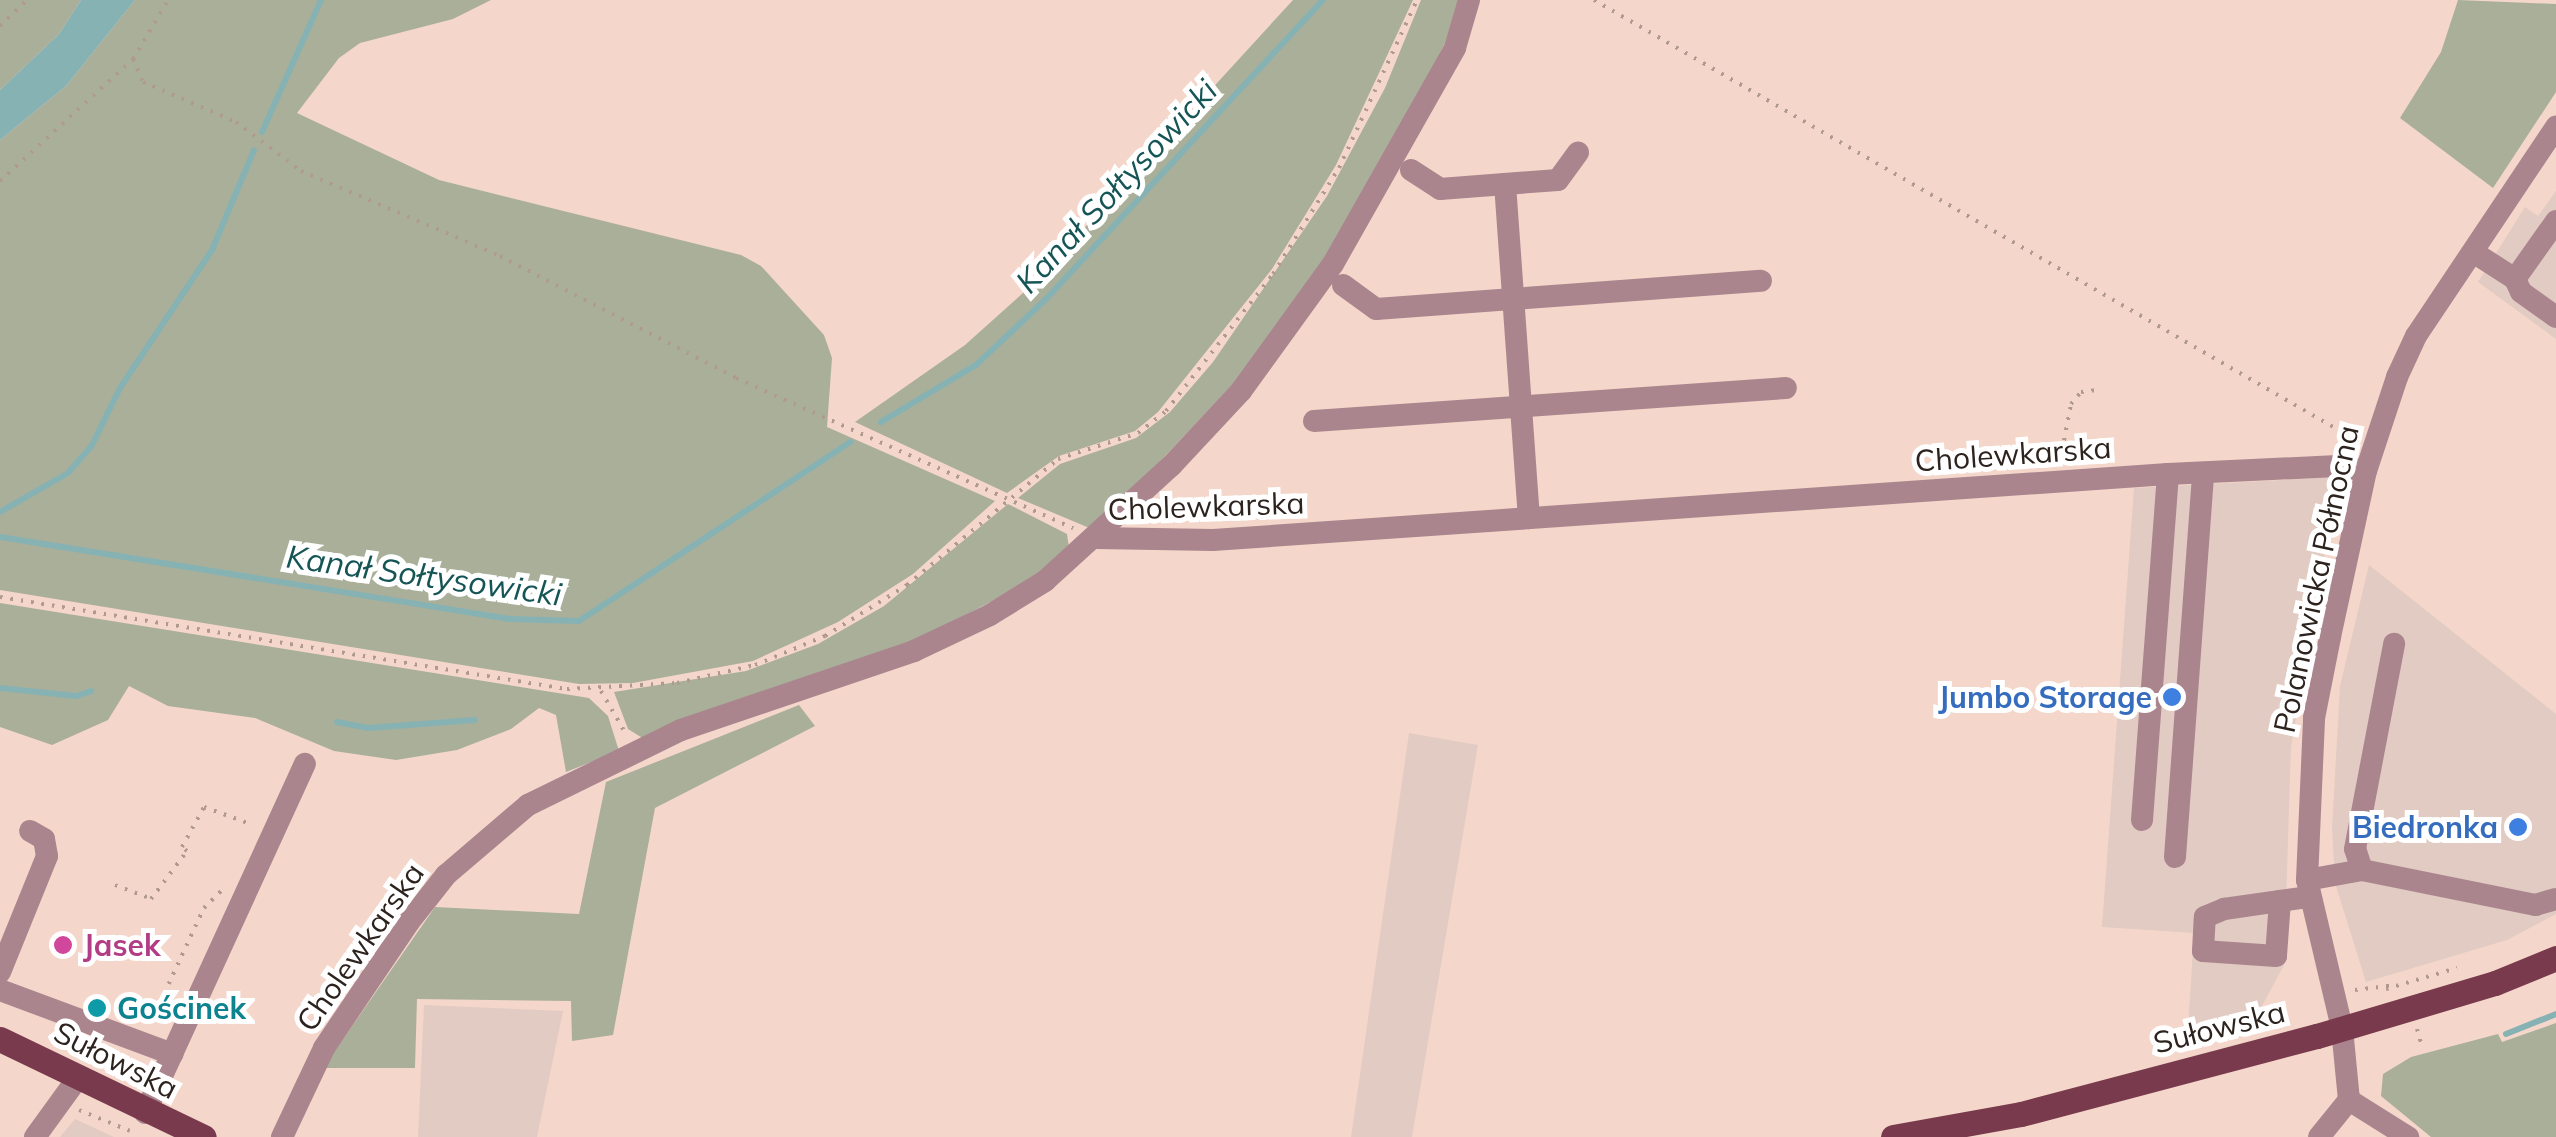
<!DOCTYPE html>
<html>
<head>
<meta charset="utf-8">
<style>
	body { margin:0 }
	#map { position:relative; width:2556px; height:1137px; overflow:hidden; background:#f4d7ca; font-family:Mulish,sans-serif }
	div>[style] { position:absolute }
	.commercial>* { inset:0; background:#e2cbc2 }
	.green>* { inset:0; background:#aaaf9a }
	.water>* { inset:0; background:#87b2b3 }
	.stream>* { height:6px; margin:-3px; padding:0 3px; transform-origin:3px; border-radius:3px; background:#87b2b3 }
	.path>* { height:4px; margin-top:-2px; transform-origin:0; background:repeating-linear-gradient(90deg,#b0998f 0 2.5px,transparent 0 10.5px) }
	.minor>* { height:22px; margin:-11px; padding:0 11px; transform-origin:11px; border-radius:11px; background:#aa858e }
	.major>* { height:25px; margin:-12.5px; padding:0 12.5px; transform-origin:12.5px; border-radius:12.5px; background:#793a4e }
	.dots>* { width:28px; height:28px; translate:-50% -50%; box-sizing:border-box; border:5px solid #fff; border-radius:50% }
	span { translate:-50% -50%; white-space:nowrap; text-align:center; line-height:1.15; -webkit-text-stroke:10px #fff; paint-order:stroke }
	.street-label { font-size:30px; color:#2d231e }
	.shop-label { font-size:30px; color:#366cbe; font-weight:700 }
	.right { translate:-100% -50%; text-align:right }
	.hotel-label { font-size:30px; color:#b23c85; font-weight:700 }
	.left { translate:0 -50%; text-align:left }
	.culture-label { font-size:30px; color:#0d838f; font-weight:700 }
	.water-label { font-size:32px; color:#165556; font-style:italic }
</style>
</head>
<body>
<div id="map">
	<div class="commercial">
		<div style="clip-path:polygon(2556px 191px,2556px 339px,2478px 282px,2525px 207px,2538px 216px)"></div>
		<div style="clip-path:polygon(2338px 477px,2291px 747px,2284px 965px,2262px 1006px,2188px 1028px,2194px 933px,2102px 927px,2134px 488px)"></div>
		<div style="clip-path:polygon(2369px 565px,2556px 714px,2556px 914px,2507px 940px,2366px 982px,2335px 883px,2332px 828px,2340px 686px)"></div>
		<div style="clip-path:polygon(1409px 733px,1478px 745px,1412px 1137px,1351px 1137px)"></div>
		<div style="clip-path:polygon(424px 1005px,563px 1011px,537px 1137px,418px 1137px)"></div>
		<div style="clip-path:polygon(75px 1119px,114px 1137px,60px 1137px)"></div>
	</div>
	<div class="green">
		<div style="clip-path:polygon(0 0,81px 0,59px 34px,0 90px)"></div>
		<div style="clip-path:polygon(135px 0,491px 0,453px 19px,360px 43px,339px 58px,297px 113px,439px 180px,741px 255px,761px 266px,824px 335px,832px 358px,827px 427px,995px 501px,913px 574px,838px 622px,753px 661px,633px 683px,579px 684px,0 590px,0 140px,66px 86px)"></div>
		<div style="clip-path:polygon(1293px 0,1413px 0,1336px 165px,1272px 269px,1158px 412px,1135px 431px,1059px 456px,1007px 493px,855px 422px,965px 345px,1032px 285px)"></div>
		<div style="clip-path:polygon(1421px 0,1459px 0,1449px 35px,1391px 153px,1266px 349px,1099px 526px,1087px 527px,1018px 498px,1060px 464px,1136px 438px,1170px 412px,1213px 362px,1327px 196px,1385px 88px)"></div>
		<div style="clip-path:polygon(2458px 0,2556px 4px,2556px 92px,2493px 188px,2400px 118px,2441px 52px)"></div>
		<div style="clip-path:polygon(1008px 504px,1067px 534px,1069px 548px,1038px 577px,918px 640px,644px 739px,628px 729px,614px 692px,746px 671px,818px 644px,884px 606px)"></div>
		<div style="clip-path:polygon(0 603px,589px 698px,608px 716px,619px 751px,566px 772px,556px 715px,539px 708px,511px 729px,457px 750px,396px 760px,334px 751px,255px 718px,168px 706px,129px 686px,108px 720px,52px 745px,0 727px)"></div>
		<div style="clip-path:polygon(799px 705px,815px 726px,655px 808px,613px 1035px,572px 1041px,571px 1001px,417px 999px,415px 1068px,323px 1068px,435px 907px,579px 914px,606px 782px)"></div>
		<div style="clip-path:polygon(2556px 1023px,2556px 1137px,2431px 1137px,2381px 1096px,2383px 1074px,2411px 1057px,2498px 1034px,2502px 1042px)"></div>
	</div>
	<div class="water">
		<div style="clip-path:polygon(81px 0,135px 0,66px 86px,0 140px,0 90px,59px 34px)"></div>
	</div>
	<div class="stream">
		<div style="left:262px;top:132px;width:145px;rotate:-65.9deg"></div>
		<div style="left:881px;top:422px;width:111px;rotate:-31deg"></div>
		<div style="left:976px;top:365px;width:98px;rotate:-43.3deg"></div>
		<div style="left:1047px;top:298px;width:406px;rotate:-47.2deg"></div>
		<div style="left:0;top:512px;width:78px;rotate:-29.8deg"></div>
		<div style="left:68px;top:473px;width:35px;rotate:-49deg"></div>
		<div style="left:91px;top:447px;width:66px;rotate:-63.8deg"></div>
		<div style="left:120px;top:388px;width:166px;rotate:-56.3deg"></div>
		<div style="left:212px;top:250px;width:108px;rotate:-67.2deg"></div>
		<div style="left:0;top:537px;width:517px;rotate:9.13deg"></div>
		<div style="left:510px;top:619px;width:69px;rotate:1.7deg"></div>
		<div style="left:579px;top:621px;width:325px;rotate:-33.4deg"></div>
		<div style="left:0;top:688px;width:76px;rotate:6deg"></div>
		<div style="left:76px;top:696px;width:16px;rotate:-18deg"></div>
		<div style="left:337px;top:722px;width:32px;rotate:11deg"></div>
		<div style="left:368px;top:728px;width:107px;rotate:-4.3deg"></div>
		<div style="left:2506px;top:1034px;width:54px;rotate:-21.8deg"></div>
	</div>
	<div class="path">
		<div style="left:1594px;top:0;width:878px;rotate:30.01deg"></div>
		<div style="left:0;top:26px;width:37px;rotate:-44deg"></div>
		<div style="left:133px;top:59px;width:25px;rotate:67deg"></div>
		<div style="left:143px;top:82px;width:101px;rotate:23.3deg"></div>
		<div style="left:236px;top:122px;width:81px;rotate:37deg"></div>
		<div style="left:301px;top:171px;width:216px;rotate:23.1deg"></div>
		<div style="left:500px;top:256px;width:266px;rotate:27.3deg"></div>
		<div style="left:736px;top:378px;width:369px;rotate:24deg"></div>
		<div style="left:0;top:181px;width:180px;rotate:-42.5deg"></div>
		<div style="left:133px;top:59px;width:69px;rotate:-59.3deg"></div>
		<div style="left:2060px;top:461px;width:58px;rotate:-79.1deg"></div>
		<div style="left:2071px;top:404px;width:16px;rotate:-50deg"></div>
		<div style="left:2081px;top:392px;width:16px;rotate:-7deg"></div>
		<div style="left:0;top:597px;width:574px;rotate:9.22deg"></div>
		<div style="left:567px;top:689px;width:110px;rotate:-3.1deg"></div>
		<div style="left:677px;top:683px;width:80px;rotate:-13deg"></div>
		<div style="left:755px;top:665px;width:76px;rotate:-22.5deg"></div>
		<div style="left:825px;top:636px;width:97px;rotate:-31.9deg"></div>
		<div style="left:907px;top:585px;width:197px;rotate:-39.8deg"></div>
		<div style="left:1058px;top:459px;width:84px;rotate:-18deg"></div>
		<div style="left:1138px;top:433px;width:36px;rotate:-38deg"></div>
		<div style="left:1166px;top:411px;width:174px;rotate:-52deg"></div>
		<div style="left:1273px;top:274px;width:125px;rotate:-58.1deg"></div>
		<div style="left:1339px;top:168px;width:185px;rotate:-65.1deg"></div>
		<div style="left:601px;top:691px;width:50px;rotate:59.8deg"></div>
		<div style="left:115px;top:885px;width:39px;rotate:21deg"></div>
		<div style="left:151px;top:899px;width:60px;rotate:-53.1deg"></div>
		<div style="left:187px;top:851px;width:6px;rotate:-141deg"></div>
		<div style="left:182px;top:847px;width:46px;rotate:-61.2deg"></div>
		<div style="left:204px;top:807px;width:52px;rotate:20.2deg"></div>
		<div style="left:2386px;top:989px;width:74px;rotate:-16.5deg"></div>
		<div style="left:2355px;top:990px;width:35px;rotate:-7deg"></div>
		<div style="left:151px;top:1022px;width:126px;rotate:-65.1deg"></div>
		<div style="left:204px;top:908px;width:25px;rotate:-45deg"></div>
		<div style="left:2417px;top:1029px;width:19px;rotate:74deg"></div>
		<div style="left:79px;top:1110px;width:55px;rotate:22.4deg"></div>
	</div>
	<div class="minor">
		<div style="left:1411px;top:170px;width:35px;rotate:33deg"></div>
		<div style="left:1440px;top:189px;width:118px;rotate:-4.4deg"></div>
		<div style="left:1558px;top:180px;width:34px;rotate:-54deg"></div>
		<div style="left:1505px;top:184px;width:335px;rotate:85.9deg"></div>
		<div style="left:2473px;top:252px;width:50px;rotate:32.7deg"></div>
		<div style="left:2515px;top:279px;width:71px;rotate:-54.7deg"></div>
		<div style="left:2515px;top:279px;width:14px;rotate:65deg"></div>
		<div style="left:2521px;top:292px;width:43px;rotate:35.5deg"></div>
		<div style="left:1343px;top:285px;width:41px;rotate:36deg"></div>
		<div style="left:1376px;top:309px;width:386px;rotate:-4.2deg"></div>
		<div style="left:1314px;top:421px;width:473px;rotate:-4deg"></div>
		<div style="left:1096px;top:538px;width:117px;rotate:1deg"></div>
		<div style="left:1213px;top:540px;width:957px;rotate:-3.95deg"></div>
		<div style="left:2168px;top:474px;width:170px;rotate:-2.7deg"></div>
		<div style="left:2338px;top:466px;width:28px;rotate:10deg"></div>
		<div style="left:2142px;top:820px;width:347px;rotate:-85.7deg"></div>
		<div style="left:2175px;top:857px;width:385px;rotate:-85.8deg"></div>
		<div style="left:2362px;top:870px;width:22px;rotate:-108deg"></div>
		<div style="left:2355px;top:849px;width:209px;rotate:-79.2deg"></div>
		<div style="left:2307px;top:880px;width:56px;rotate:-10.3deg"></div>
		<div style="left:2362px;top:870px;width:177px;rotate:11.4deg"></div>
		<div style="left:2535px;top:905px;width:22px;rotate:-16deg"></div>
		<div style="left:2280px;top:901px;width:55px;rotate:94.2deg"></div>
		<div style="left:2276px;top:956px;width:73px;rotate:-176.1deg"></div>
		<div style="left:2203px;top:951px;width:34px;rotate:-87deg"></div>
		<div style="left:2205px;top:917px;width:21px;rotate:-23deg"></div>
		<div style="left:2224px;top:909px;width:57px;rotate:-8.1deg"></div>
		<div style="left:2280px;top:901px;width:29px;rotate:-8deg"></div>
		<div style="left:0;top:972px;width:125px;rotate:-67.9deg"></div>
		<div style="left:47px;top:856px;width:17px;rotate:-100deg"></div>
		<div style="left:44px;top:839px;width:16px;rotate:-150deg"></div>
		<div style="left:0;top:990px;width:184px;rotate:20.4deg"></div>
		<div style="left:2349px;top:1100px;width:72px;rotate:-95.6deg"></div>
		<div style="left:2342px;top:1028px;width:152px;rotate:-103.3deg"></div>
		<div style="left:2307px;top:880px;width:162px;rotate:-87.5deg"></div>
		<div style="left:2314px;top:718px;width:83px;rotate:-78.8deg"></div>
		<div style="left:2330px;top:637px;width:170px;rotate:-77.8deg"></div>
		<div style="left:2366px;top:471px;width:99px;rotate:-71.7deg"></div>
		<div style="left:2397px;top:377px;width:45px;rotate:-65.1deg"></div>
		<div style="left:2416px;top:336px;width:252px;rotate:-56.2deg"></div>
		<div style="left:2349px;top:1100px;width:70px;rotate:32.1deg"></div>
		<div style="left:145px;top:1113px;width:384px;rotate:-65.4deg"></div>
		<div style="left:35px;top:1137px;width:72px;rotate:-54.1deg"></div>
		<div style="left:282px;top:1137px;width:98px;rotate:-64.7deg"></div>
		<div style="left:324px;top:1048px;width:152px;rotate:-56deg"></div>
		<div style="left:409px;top:922px;width:60px;rotate:-51.8deg"></div>
		<div style="left:446px;top:875px;width:108px;rotate:-40.5deg"></div>
		<div style="left:528px;top:805px;width:170px;rotate:-26.1deg"></div>
		<div style="left:681px;top:730px;width:246px;rotate:-18.7deg"></div>
		<div style="left:914px;top:651px;width:84px;rotate:-25.3deg"></div>
		<div style="left:990px;top:615px;width:65px;rotate:-31.7deg"></div>
		<div style="left:1045px;top:581px;width:171px;rotate:-42.4deg"></div>
		<div style="left:1171px;top:466px;width:103px;rotate:-47deg"></div>
		<div style="left:1241px;top:391px;width:157px;rotate:-54.1deg"></div>
		<div style="left:1333px;top:264px;width:248px;rotate:-60.5deg"></div>
		<div style="left:1455px;top:48px;width:50px;rotate:-73.7deg"></div>
		<div style="left:2319px;top:1137px;width:48px;rotate:-51deg"></div>
	</div>
	<div class="major">
		<div style="left:0;top:1039px;width:226px;rotate:25.7deg"></div>
		<div style="left:1893px;top:1137px;width:130px;rotate:-10.2deg"></div>
		<div style="left:2021px;top:1114px;width:306px;rotate:-14.8deg"></div>
		<div style="left:2317px;top:1036px;width:186px;rotate:-16.6deg"></div>
		<div style="left:2495px;top:983px;width:66px;rotate:-22.3deg"></div>
	</div>
	<div class="dots">
		<div style="left:2172px;top:697px;background:#3f7fe0"></div>
		<div style="left:2518px;top:827px;background:#3f7fe0"></div>
		<div style="left:63px;top:945px;background:#d1479c"></div>
		<div style="left:97px;top:1008px;background:#0f9aa8"></div>
	</div>
	<div class="street-label">
		<span style="left:2013px;top:454px;rotate:-4deg">Cholewkarska</span>
		<span style="left:1206px;top:506px;rotate:-2deg">Cholewkarska</span>
		<span style="left:2316px;top:579px;rotate:-78deg">Polanowicka Północna</span>
		<span style="left:360px;top:947px;rotate:-55deg">Cholewkarska</span>
		<span style="left:2219px;top:1027px;rotate:-14deg">Sułowska</span>
		<span style="left:116px;top:1060px;rotate:27deg">Sułowska</span>
	</div>
	<div class="shop-label">
		<span class="right" style="left:2152px;top:697px">Jumbo Storage</span>
		<span class="right" style="left:2498px;top:827px">Biedronka</span>
	</div>
	<div class="hotel-label">
		<span class="left" style="left:83px;top:945px">Jasek</span>
	</div>
	<div class="culture-label">
		<span class="left" style="left:117px;top:1008px">Gościnek</span>
	</div>
	<div class="water-label">
		<span style="left:1116px;top:186px;rotate:-47deg">Kanał Sołtysowicki</span>
		<span style="left:424px;top:575px;rotate:8deg">Kanał Sołtysowicki</span>
	</div>
</div>
</body>
</html>
